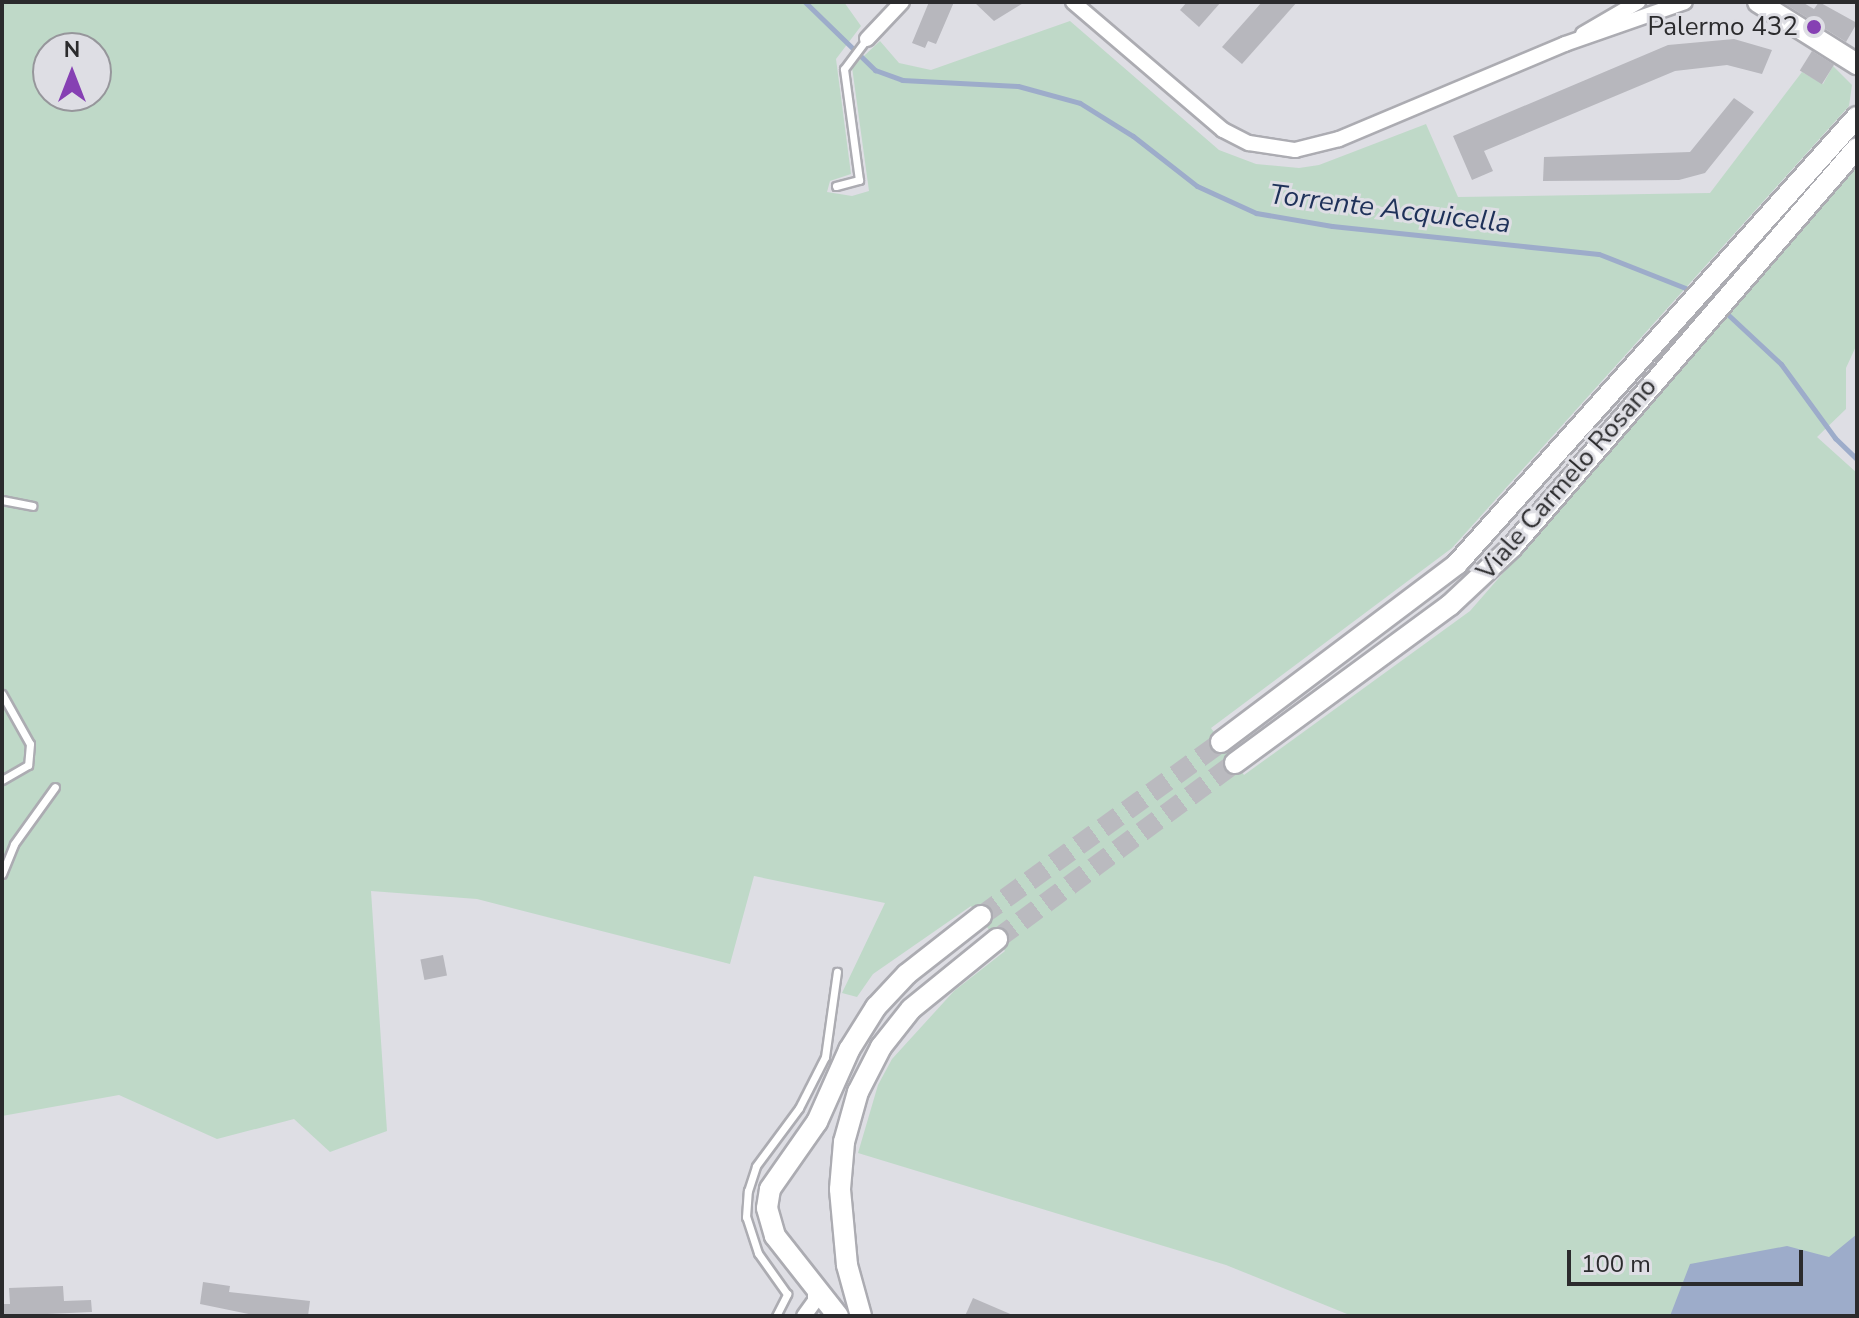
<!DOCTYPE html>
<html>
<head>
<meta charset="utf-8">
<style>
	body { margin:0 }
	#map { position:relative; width:1859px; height:1318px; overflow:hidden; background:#dedee4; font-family:"Nunito Sans",sans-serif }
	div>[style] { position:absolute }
	.green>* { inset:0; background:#bfd9c8 }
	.water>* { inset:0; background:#9dacca }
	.stream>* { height:5px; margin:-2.5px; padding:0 2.5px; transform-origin:2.5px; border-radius:2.5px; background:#9dacca }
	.building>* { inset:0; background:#b7b7bd; transform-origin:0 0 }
	.secondary-tunnel>* { height:20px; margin-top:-10px; transform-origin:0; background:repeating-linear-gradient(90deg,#bababf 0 20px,transparent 0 30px) }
	.roads { filter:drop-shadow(2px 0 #acacb2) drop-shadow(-2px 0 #acacb2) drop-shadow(0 2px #acacb2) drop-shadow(0 -2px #acacb2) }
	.lane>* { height:7px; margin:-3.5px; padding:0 3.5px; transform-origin:3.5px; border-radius:3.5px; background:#fff }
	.street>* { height:14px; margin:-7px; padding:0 7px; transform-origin:7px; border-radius:7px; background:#fff }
	.secondary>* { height:20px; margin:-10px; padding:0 10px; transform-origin:10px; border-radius:10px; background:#fff }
	.dots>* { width:22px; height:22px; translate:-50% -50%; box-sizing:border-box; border:4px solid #dedee4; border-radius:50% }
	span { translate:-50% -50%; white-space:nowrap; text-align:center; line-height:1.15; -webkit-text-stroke:6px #dedee4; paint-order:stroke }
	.poi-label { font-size:26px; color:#2b2b2d }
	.right { translate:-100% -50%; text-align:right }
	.street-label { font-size:26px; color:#2b2b2d }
	.water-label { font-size:28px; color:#1e3159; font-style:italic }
	.frame { position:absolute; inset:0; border:4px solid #2b2b2d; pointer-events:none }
	.north { position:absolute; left:32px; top:32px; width:80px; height:80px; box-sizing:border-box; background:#dedee4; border:2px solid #96969b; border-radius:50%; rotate:0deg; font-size:22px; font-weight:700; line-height:32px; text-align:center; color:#2b2b2d }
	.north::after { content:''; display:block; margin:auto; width:28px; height:36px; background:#8640b3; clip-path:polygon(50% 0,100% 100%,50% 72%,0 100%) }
	.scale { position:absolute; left:1567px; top:1250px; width:236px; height:36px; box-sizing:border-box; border:4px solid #2b2b2d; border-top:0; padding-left:10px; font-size:24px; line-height:28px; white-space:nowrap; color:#2b2b2d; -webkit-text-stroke:6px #dedee4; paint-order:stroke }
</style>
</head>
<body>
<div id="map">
	<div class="green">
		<div style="clip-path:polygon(evenodd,2px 2px,844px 2px,861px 26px,836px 59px,851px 174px,830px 181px,827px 192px,852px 196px,869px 191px,852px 67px,880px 41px,899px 63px,931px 70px,1070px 21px,1219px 150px,1256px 164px,1299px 168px,1319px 165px,1426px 124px,1458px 197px,1710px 193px,1802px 72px,1823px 84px,1833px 66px,1852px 85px,1849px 106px,1452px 548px,1211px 728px,1244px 775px,1470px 611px,1857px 167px,1857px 344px,1846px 368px,1846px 409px,1817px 437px,1857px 473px,1857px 1316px,1352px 1316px,1226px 1265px,858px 1153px,878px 1085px,892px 1059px,954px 991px,1005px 951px,971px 906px,873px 974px,857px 997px,842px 993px,885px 903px,754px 876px,730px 964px,477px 899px,371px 891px,387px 1131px,330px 1152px,294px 1119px,217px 1139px,119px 1095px,2px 1116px,2px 2px,48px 48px,96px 48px,96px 96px,48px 96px,48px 48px)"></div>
	</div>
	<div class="water">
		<div style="clip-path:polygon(1857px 1234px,1857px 1316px,1670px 1316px,1690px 1264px,1787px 1246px,1829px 1257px)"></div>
	</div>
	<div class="stream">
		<div style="left:805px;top:2px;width:98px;rotate:44.2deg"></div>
		<div style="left:875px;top:70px;width:29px;rotate:20deg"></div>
		<div style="left:902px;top:80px;width:116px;rotate:3deg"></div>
		<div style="left:1018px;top:86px;width:64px;rotate:15.3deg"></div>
		<div style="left:1080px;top:103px;width:62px;rotate:31.9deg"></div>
		<div style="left:1133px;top:136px;width:81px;rotate:38deg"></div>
		<div style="left:1197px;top:186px;width:65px;rotate:24.6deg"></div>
		<div style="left:1256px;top:213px;width:77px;rotate:9.7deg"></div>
		<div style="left:1332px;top:226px;width:268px;rotate:6deg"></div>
		<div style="left:1599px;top:254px;width:101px;rotate:21.5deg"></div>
		<div style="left:1722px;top:309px;width:81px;rotate:43deg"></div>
		<div style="left:1781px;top:364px;width:92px;rotate:53.9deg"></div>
		<div style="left:1835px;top:438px;width:30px;rotate:44deg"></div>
	</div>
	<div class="building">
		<div style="clip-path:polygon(929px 2px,954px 2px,936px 44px,928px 41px,925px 48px,912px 43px)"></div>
		<div style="clip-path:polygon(974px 2px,1025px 2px,994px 21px)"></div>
		<div style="clip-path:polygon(1187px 2px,1221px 2px,1199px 27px,1180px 10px)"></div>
		<div style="clip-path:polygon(1262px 2px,1297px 2px,1242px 64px,1222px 47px)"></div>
		<div style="clip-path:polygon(1782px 2px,1802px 2px,1814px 9px,1819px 2px,1857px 23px,1846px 42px)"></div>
		<div style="clip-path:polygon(1734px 39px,1772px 50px,1762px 74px,1727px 65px,1675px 71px,1484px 151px,1493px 171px,1472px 180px,1453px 136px,1668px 45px)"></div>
		<div style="left:1812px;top:51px;width:26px;height:23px;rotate:32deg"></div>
		<div style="clip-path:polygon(1734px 98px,1754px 112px,1705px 173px,1679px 180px,1543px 181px,1544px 157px,1690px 152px)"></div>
		<div style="left:443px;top:955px;width:21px;height:23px;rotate:79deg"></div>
		<div style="clip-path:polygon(203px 1282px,230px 1286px,229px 1292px,310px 1301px,308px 1316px,259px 1316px,200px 1304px)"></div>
		<div style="clip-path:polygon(63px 1286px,64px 1301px,91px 1300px,92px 1312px,2px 1316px,2px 1304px,10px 1304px,9px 1288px)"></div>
		<div style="clip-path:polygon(973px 1298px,1015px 1316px,965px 1316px)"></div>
	</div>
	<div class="secondary-tunnel">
		<div style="left:981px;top:916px;width:296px;rotate:-35.9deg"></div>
		<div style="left:997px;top:939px;width:296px;rotate:-36.5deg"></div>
	</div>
	<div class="roads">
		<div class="lane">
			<div style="left:836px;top:186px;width:24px;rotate:-15deg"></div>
			<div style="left:859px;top:180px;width:112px;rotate:-97.7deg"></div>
			<div style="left:844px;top:69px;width:38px;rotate:-53deg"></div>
			<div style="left:2px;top:500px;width:31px;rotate:11deg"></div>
			<div style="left:2px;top:694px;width:57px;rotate:60.8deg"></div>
			<div style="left:30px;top:744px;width:21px;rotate:95deg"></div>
			<div style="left:28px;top:765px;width:30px;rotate:150deg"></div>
			<div style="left:2px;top:874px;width:32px;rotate:-68deg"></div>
			<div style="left:14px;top:844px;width:70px;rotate:-54.3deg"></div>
			<div style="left:776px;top:1316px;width:25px;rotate:-63deg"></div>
			<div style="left:787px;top:1294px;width:50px;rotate:-125.3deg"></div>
			<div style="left:758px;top:1253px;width:38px;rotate:-108deg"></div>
			<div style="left:746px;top:1217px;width:26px;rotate:-86deg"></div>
			<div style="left:748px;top:1191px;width:26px;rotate:-72deg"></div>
			<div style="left:756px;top:1166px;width:72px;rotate:-53.4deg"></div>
			<div style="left:799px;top:1108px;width:57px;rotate:-63deg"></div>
			<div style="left:825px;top:1057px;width:86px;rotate:-82deg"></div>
		</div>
		<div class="street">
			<div style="left:1073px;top:2px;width:197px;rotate:40.5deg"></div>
			<div style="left:1223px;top:130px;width:29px;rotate:27deg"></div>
			<div style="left:1249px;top:143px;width:47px;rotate:8.7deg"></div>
			<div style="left:1295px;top:150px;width:45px;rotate:-14deg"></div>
			<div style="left:1339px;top:139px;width:245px;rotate:-22.8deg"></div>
			<div style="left:1565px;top:44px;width:127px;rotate:-19.3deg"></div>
			<div style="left:1583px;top:34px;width:64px;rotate:-30.2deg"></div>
			<div style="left:867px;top:39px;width:51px;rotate:-46.6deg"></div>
			<div style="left:804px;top:1316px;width:19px;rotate:-54deg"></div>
			<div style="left:815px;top:1301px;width:17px;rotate:-90deg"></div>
		</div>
		<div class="secondary">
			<div style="left:1758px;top:2px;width:117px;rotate:32.1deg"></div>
			<div style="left:1221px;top:742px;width:296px;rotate:-37deg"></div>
			<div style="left:1457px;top:564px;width:600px;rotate:-48.18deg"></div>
			<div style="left:1235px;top:763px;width:267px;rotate:-36.3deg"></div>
			<div style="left:1450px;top:605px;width:85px;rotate:-43.1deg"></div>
			<div style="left:1512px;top:547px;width:527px;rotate:-49.15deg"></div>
			<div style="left:838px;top:1316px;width:102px;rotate:-128.2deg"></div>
			<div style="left:775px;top:1236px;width:29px;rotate:-106deg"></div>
			<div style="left:767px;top:1208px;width:19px;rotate:-81deg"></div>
			<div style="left:770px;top:1189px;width:82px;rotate:-55deg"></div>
			<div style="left:817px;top:1122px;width:79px;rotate:-66deg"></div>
			<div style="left:849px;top:1050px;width:51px;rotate:-57.9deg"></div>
			<div style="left:876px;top:1007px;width:45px;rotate:-46.8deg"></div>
			<div style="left:907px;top:974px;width:94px;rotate:-38.1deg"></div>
			<div style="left:861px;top:1316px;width:53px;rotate:-105.4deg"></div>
			<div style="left:847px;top:1265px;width:76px;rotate:-95.3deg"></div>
			<div style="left:840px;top:1189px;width:47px;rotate:-85.1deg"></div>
			<div style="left:844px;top:1142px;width:52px;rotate:-74.4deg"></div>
			<div style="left:858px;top:1092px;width:51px;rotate:-62.9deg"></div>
			<div style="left:881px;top:1047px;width:48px;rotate:-51.7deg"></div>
			<div style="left:911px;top:1009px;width:111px;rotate:-39.1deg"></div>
		</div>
	</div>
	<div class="dots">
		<div style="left:1814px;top:27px;background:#8640b3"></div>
	</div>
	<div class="poi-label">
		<span class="right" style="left:1798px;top:27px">Palermo 432</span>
	</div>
	<div class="street-label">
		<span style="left:1567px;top:479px;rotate:-49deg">Viale Carmelo Rosano</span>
	</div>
	<div class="water-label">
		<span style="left:1390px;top:209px;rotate:7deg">Torrente Acquicella</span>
	</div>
	<div class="frame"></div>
	<div class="north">N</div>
	<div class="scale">100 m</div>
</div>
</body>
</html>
